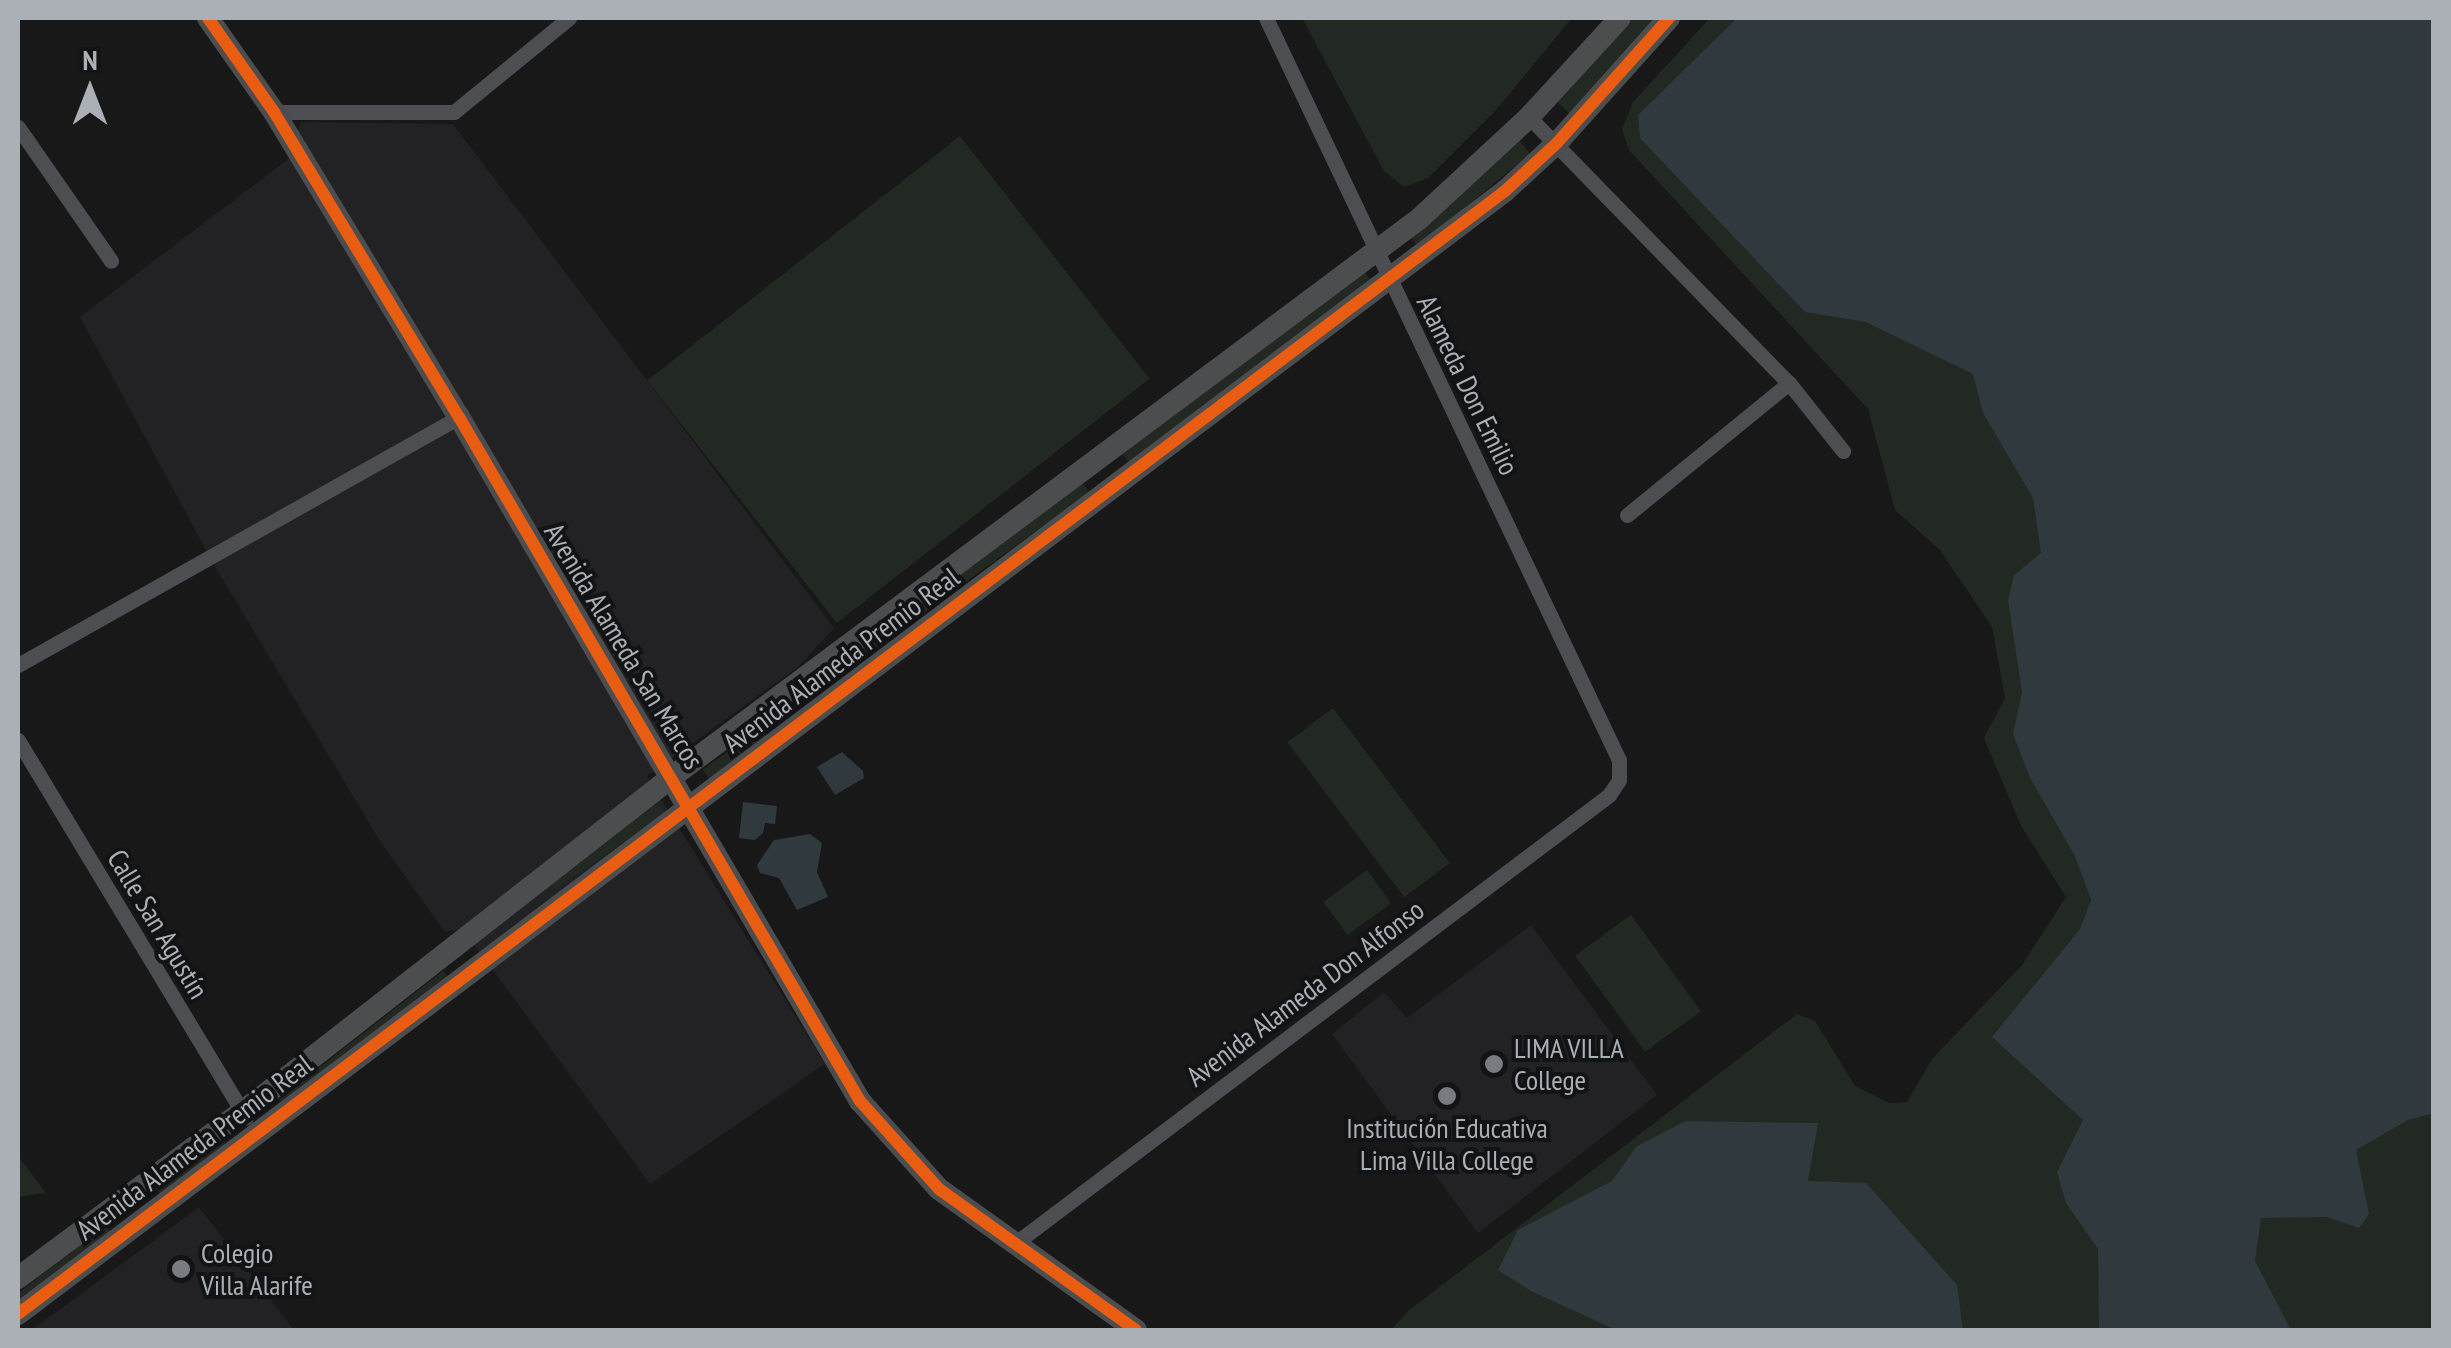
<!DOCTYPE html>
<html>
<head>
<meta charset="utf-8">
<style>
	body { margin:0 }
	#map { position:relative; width:2451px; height:1348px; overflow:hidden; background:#181818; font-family:"PT Sans Narrow",sans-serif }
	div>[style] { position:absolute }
	.built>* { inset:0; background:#222224 }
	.green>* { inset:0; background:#222822; transform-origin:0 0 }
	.water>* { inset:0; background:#30393d }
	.street>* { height:15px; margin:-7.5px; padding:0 7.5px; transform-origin:7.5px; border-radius:7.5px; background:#4d4e51 }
	.secondary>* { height:22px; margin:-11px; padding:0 11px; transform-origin:11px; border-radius:11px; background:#4c4d4e }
	.cycleway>* { height:12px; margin:-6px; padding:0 6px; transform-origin:6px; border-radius:6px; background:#e95d12 }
	.dots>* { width:28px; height:28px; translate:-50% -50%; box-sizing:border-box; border:5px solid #121314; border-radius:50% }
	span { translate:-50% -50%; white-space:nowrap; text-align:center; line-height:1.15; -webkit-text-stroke:8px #121314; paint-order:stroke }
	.street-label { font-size:28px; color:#abb0b7 }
	.poi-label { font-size:28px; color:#abb0b7 }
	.left { translate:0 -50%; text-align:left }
	.frame { position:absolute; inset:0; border:20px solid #abb0b7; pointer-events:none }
	.north { position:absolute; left:40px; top:40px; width:100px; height:100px; -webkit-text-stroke:8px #121314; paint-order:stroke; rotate:0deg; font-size:28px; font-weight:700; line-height:40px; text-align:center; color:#abb0b7 }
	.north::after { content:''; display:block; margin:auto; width:35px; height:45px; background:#abb0b7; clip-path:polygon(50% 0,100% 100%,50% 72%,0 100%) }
</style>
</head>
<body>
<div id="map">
	<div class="built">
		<div style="clip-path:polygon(301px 122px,453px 124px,834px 628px,798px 667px,647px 776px,825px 1064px,650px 1184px,463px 929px,445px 932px,380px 841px,217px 570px,80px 317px,287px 160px)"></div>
		<div style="clip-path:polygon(1531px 925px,1657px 1095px,1478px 1233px,1332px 1034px,1384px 992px,1407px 1018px)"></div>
		<div style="clip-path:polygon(199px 1207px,294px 1330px,32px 1330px)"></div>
	</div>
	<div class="green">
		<div style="clip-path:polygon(1302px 18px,1572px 18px,1496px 110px,1428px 178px,1404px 187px,1384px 171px)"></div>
		<div style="clip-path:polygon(1633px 18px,1655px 18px,1569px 113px,1556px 101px)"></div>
		<div style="clip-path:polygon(1710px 18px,2433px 18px,2433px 1330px,1391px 1330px,1408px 1311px,1797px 1014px,1815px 1021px,1855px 1086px,1889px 1103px,1907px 1102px,1932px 1059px,2022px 965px,2066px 897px,2021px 826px,1984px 738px,2005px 698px,1992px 627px,1940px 550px,1895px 510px,1868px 409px,1629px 150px,1622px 129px,1633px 102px)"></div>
		<div style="left:960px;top:136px;width:308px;height:397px;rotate:52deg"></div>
		<div style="clip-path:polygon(1520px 141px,1530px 154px,1418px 246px,1410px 236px)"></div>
		<div style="left:1363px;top:270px;width:15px;height:303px;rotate:53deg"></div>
		<div style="left:1081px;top:481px;width:14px;height:355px;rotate:54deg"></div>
		<div style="left:1333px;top:708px;width:194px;height:57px;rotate:53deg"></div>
		<div style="left:760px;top:728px;width:14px;height:71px;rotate:54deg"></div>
		<div style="left:658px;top:803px;width:12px;height:134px;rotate:55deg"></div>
		<div style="left:1367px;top:870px;width:41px;height:54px;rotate:54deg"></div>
		<div style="left:1631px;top:915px;width:119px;height:69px;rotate:54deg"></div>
		<div style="left:443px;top:971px;width:11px;height:208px;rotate:52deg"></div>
		<div style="left:221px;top:1138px;width:11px;height:82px;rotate:52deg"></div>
		<div style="clip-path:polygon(18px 1156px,46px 1193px,18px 1197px)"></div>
		<div style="clip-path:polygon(106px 1226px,112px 1234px,18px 1307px,18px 1293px)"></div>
	</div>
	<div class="water">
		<div style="clip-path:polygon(1737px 18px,2433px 18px,2433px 1113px,2408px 1120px,2356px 1150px,2369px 1214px,2359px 1228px,2327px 1217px,2261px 1218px,2255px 1261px,2291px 1330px,2099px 1330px,2098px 1249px,2066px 1203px,2057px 1172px,2083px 1120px,1992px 1037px,2080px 929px,2091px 900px,2075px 856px,2030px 778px,2013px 734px,2022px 692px,2008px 600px,2014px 575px,2041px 553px,2033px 498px,1983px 413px,1973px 374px,1866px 322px,1805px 312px,1640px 138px,1638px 115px)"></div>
		<div style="clip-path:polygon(842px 752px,863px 771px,864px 778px,835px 795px,817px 767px)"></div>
		<div style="clip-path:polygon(743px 802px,777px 806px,775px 824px,765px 823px,763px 833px,755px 840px,739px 838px)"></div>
		<div style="clip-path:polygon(810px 834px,822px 843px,817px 872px,828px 897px,797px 910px,779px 878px,760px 873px,757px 865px,774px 840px)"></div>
		<div style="clip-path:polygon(1686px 1121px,1818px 1123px,1808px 1181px,1866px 1183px,1957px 1285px,1963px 1330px,1616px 1330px,1531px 1291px,1498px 1270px,1518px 1230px,1612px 1181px,1637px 1146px)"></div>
	</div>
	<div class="street">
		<div style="left:274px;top:112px;width:180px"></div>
		<div style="left:454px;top:112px;width:149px;rotate:-39.3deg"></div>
		<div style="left:1529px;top:117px;width:372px;rotate:45.7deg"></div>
		<div style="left:1789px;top:383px;width:87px;rotate:51.5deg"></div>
		<div style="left:18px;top:127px;width:163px;rotate:55.2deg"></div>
		<div style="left:1627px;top:515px;width:209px;rotate:-39.2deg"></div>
		<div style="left:18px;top:665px;width:506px;rotate:-29.35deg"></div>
		<div style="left:18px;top:740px;width:441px;rotate:58.9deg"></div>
		<div style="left:1013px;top:1245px;width:747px;rotate:-37.05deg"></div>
		<div style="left:1609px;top:795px;width:18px;rotate:-56deg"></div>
		<div style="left:1619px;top:780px;width:20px;rotate:-90deg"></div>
		<div style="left:1619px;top:760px;width:822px;rotate:-115.44deg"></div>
	</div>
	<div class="secondary">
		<div style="left:208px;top:18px;width:115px;rotate:54.9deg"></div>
		<div style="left:274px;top:112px;width:357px;rotate:58.8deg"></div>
		<div style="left:459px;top:417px;width:793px;rotate:59.62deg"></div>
		<div style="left:860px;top:1101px;width:118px;rotate:48.1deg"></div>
		<div style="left:939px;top:1189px;width:242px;rotate:35.6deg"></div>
		<div style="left:18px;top:1278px;width:305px;rotate:-36.6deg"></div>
		<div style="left:263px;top:1096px;width:520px;rotate:-37.97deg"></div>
		<div style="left:673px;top:776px;width:931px;rotate:-36.75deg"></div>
		<div style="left:1419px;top:219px;width:150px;rotate:-42.8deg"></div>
		<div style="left:1529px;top:117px;width:134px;rotate:-47.4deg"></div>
		<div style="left:18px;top:1314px;width:1863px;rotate:-37.06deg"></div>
		<div style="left:1505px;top:191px;width:69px;rotate:-42.7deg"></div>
		<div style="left:1556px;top:144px;width:169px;rotate:-48.1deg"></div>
	</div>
	<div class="cycleway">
		<div style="left:208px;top:18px;width:115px;rotate:54.9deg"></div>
		<div style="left:274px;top:112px;width:357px;rotate:58.8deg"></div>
		<div style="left:459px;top:417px;width:793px;rotate:59.62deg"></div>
		<div style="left:860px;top:1101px;width:118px;rotate:48.1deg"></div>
		<div style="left:939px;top:1189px;width:242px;rotate:35.6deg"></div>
		<div style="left:18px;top:1314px;width:1863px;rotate:-37.06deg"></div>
		<div style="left:1505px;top:191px;width:69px;rotate:-42.7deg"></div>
		<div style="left:1556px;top:144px;width:169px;rotate:-48.1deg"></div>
	</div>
	<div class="dots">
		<div style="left:1494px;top:1064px;background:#787b7f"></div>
		<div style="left:1447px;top:1096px;background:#787b7f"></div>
		<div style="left:181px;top:1269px;background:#787b7f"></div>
	</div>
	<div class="street-label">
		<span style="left:1468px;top:385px;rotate:64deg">Alameda Don Emilio</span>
		<span style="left:624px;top:646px;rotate:59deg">Avenida Alameda San Marcos</span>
		<span style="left:841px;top:660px;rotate:-37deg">Avenida Alameda Premio Real</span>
		<span style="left:158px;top:924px;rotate:59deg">Calle San Agustín</span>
		<span style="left:1305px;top:993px;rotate:-37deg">Avenida Alameda Don Alfonso</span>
		<span style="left:194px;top:1147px;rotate:-37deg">Avenida Alameda Premio Real</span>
	</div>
	<div class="poi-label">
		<span class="left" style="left:1514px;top:1064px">LIMA VILLA<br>College</span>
		<span style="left:1447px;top:1144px">Institución Educativa<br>Lima Villa College</span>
		<span class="left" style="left:201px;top:1269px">Colegio<br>Villa Alarife</span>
	</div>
	<div class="frame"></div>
	<div class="north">N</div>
</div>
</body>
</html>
